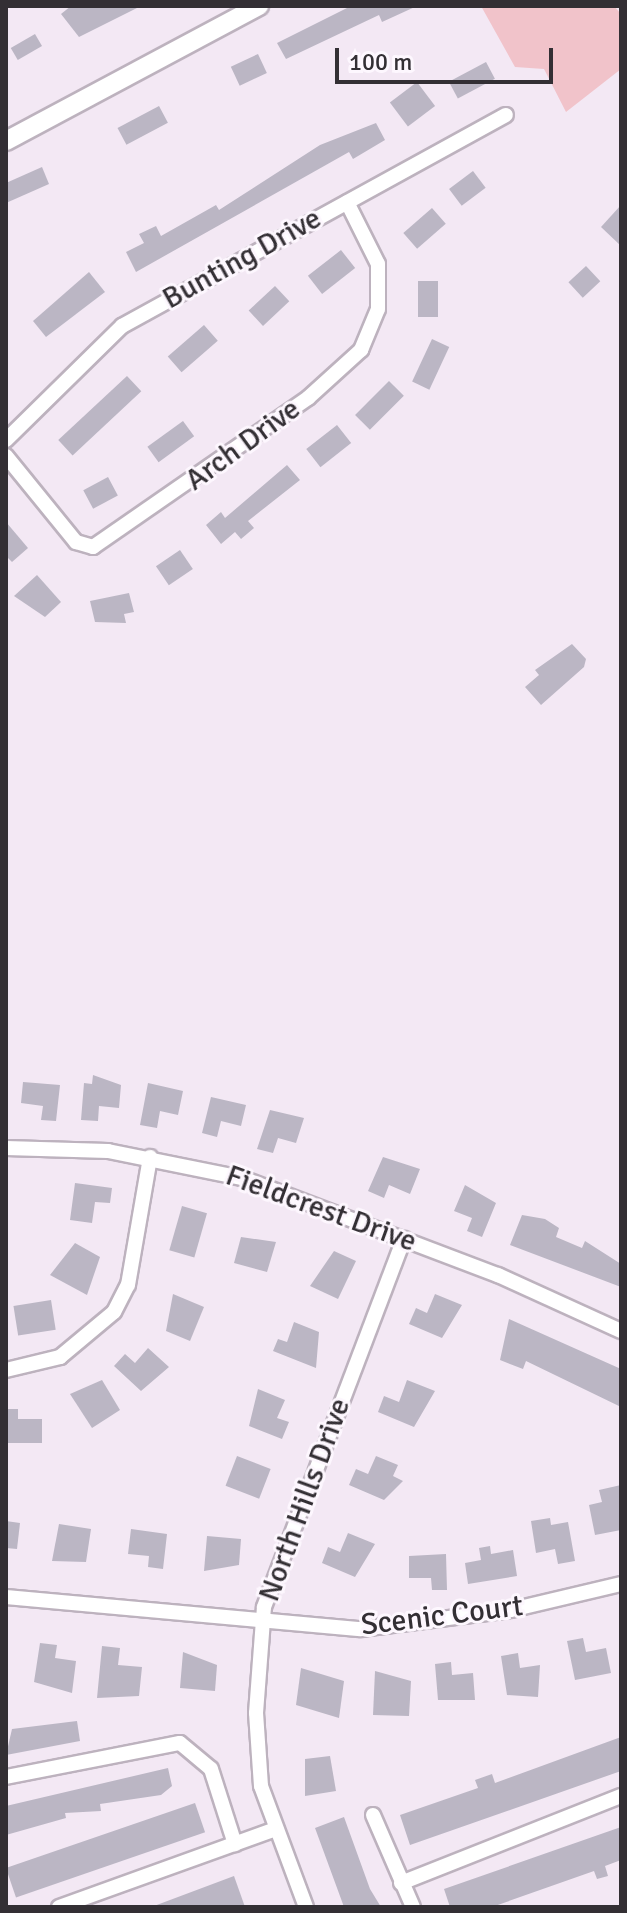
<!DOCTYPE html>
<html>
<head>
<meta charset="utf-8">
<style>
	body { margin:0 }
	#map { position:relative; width:627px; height:1913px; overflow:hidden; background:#f3e8f4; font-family:Signika,sans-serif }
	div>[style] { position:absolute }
	.green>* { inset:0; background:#f1c3ca }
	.building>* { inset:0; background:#bbb6c4; transform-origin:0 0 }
	.roads { filter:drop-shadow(2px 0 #bdb2be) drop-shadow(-2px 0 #bdb2be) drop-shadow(0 2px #bdb2be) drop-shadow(0 -2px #bdb2be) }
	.minor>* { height:14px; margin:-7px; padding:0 7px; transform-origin:7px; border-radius:7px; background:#fff }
	.tertiary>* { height:18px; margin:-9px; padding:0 9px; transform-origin:9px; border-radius:9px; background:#fff }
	span { translate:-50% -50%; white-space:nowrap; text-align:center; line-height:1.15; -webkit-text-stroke:6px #fdf7fe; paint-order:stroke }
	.street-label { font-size:30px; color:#332f34 }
	.frame { position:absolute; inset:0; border:8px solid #332f34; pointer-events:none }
	.scale { position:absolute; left:335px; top:48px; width:218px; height:36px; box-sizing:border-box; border:4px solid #332f34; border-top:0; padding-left:10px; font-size:24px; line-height:28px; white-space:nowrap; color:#332f34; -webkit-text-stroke:6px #fdf7fe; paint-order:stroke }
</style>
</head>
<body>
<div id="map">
	<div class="green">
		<div style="clip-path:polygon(481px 6px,614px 6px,621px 14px,621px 69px,566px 112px,544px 69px,515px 67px)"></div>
	</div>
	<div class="building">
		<div style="clip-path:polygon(71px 6px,137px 6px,137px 8px,79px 37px,61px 14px)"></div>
		<div style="clip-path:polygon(351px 6px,417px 6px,382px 22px,379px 15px,286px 59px,277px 43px)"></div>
		<div style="left:35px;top:34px;width:14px;height:28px;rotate:60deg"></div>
		<div style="left:258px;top:54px;width:21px;height:30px;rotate:65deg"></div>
		<div style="left:486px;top:62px;width:19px;height:42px;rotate:62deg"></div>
		<div style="left:417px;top:82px;width:30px;height:34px;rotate:53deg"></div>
		<div style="left:159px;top:106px;width:19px;height:47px;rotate:62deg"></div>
		<div style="clip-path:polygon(376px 123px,385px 140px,353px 159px,349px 152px,136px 272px,126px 252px,144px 243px,139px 234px,156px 226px,161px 236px,216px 205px,219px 210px,320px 145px)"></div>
		<div style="clip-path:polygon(42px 167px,49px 184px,6px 203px,6px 183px)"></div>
		<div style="left:473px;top:171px;width:21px;height:30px;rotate:53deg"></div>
		<div style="clip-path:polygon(621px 205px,621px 246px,601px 227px)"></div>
		<div style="left:432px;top:208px;width:21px;height:38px;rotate:49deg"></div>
		<div style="left:341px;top:250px;width:23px;height:42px;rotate:52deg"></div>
		<div style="left:586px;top:266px;width:21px;height:24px;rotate:47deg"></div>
		<div style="clip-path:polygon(89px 272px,105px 292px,46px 337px,33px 321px)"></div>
		<div style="left:418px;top:281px;width:20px;height:36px"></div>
		<div style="left:275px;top:286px;width:21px;height:36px;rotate:47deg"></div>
		<div style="left:204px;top:325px;width:21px;height:48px;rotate:49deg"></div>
		<div style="left:432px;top:339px;width:19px;height:47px;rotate:25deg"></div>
		<div style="left:127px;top:376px;width:21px;height:94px;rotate:47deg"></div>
		<div style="left:389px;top:381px;width:21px;height:48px;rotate:45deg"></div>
		<div style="left:183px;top:421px;width:19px;height:44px;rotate:54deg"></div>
		<div style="left:337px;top:425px;width:23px;height:39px;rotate:52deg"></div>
		<div style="clip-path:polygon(287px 465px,300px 480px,248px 521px,254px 528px,241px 539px,235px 532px,221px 544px,206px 525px,221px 512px,225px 518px)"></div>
		<div style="left:108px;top:477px;width:21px;height:28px;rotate:62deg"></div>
		<div style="clip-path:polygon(6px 522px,28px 548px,12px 562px,6px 556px)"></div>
		<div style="left:180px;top:550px;width:23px;height:29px;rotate:56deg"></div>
		<div style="clip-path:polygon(37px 575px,61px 602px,45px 617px,14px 596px)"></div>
		<div style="clip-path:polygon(129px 593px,134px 612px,124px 614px,126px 623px,95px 622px,90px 601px)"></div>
		<div style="clip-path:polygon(572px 644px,586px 659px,584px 667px,541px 705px,525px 687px,539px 675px,535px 670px)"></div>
		<div style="clip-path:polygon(93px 1075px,121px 1085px,119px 1108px,99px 1106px,98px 1121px,81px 1120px,84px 1083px,92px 1084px)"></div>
		<div style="clip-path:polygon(23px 1082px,60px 1085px,56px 1121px,41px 1120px,43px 1106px,21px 1103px)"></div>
		<div style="clip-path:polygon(148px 1083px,183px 1091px,178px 1115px,160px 1111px,157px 1128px,140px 1125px)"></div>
		<div style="clip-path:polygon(211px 1097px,246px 1105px,241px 1126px,221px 1121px,217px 1137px,202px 1133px)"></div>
		<div style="clip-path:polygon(270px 1110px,304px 1118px,296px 1143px,278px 1138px,273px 1153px,257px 1149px)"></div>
		<div style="clip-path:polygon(383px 1157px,420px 1169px,410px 1194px,389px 1185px,384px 1198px,368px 1191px)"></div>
		<div style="clip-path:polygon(75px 1183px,112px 1188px,110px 1203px,95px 1202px,92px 1223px,70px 1220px)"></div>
		<div style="clip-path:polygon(465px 1185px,496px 1203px,482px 1237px,467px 1231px,472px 1218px,454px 1211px)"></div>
		<div style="left:182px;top:1206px;width:26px;height:46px;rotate:16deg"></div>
		<div style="clip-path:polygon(522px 1215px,545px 1219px,559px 1228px,556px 1237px,582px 1248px,585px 1241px,621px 1264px,621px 1287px,510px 1245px)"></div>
		<div style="clip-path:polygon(241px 1237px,276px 1242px,267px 1272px,234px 1263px)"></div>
		<div style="clip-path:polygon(75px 1243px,100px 1257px,87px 1295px,50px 1275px)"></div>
		<div style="clip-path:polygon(334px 1251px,356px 1261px,338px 1299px,310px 1286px)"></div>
		<div style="clip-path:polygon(173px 1294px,204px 1307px,190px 1341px,166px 1331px)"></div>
		<div style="clip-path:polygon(435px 1294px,462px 1305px,442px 1338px,409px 1324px,416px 1308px,427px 1313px)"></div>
		<div style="left:51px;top:1300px;width:30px;height:38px;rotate:81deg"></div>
		<div style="clip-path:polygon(509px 1319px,621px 1369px,621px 1407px,526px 1361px,523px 1369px,500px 1360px)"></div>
		<div style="clip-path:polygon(294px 1322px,319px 1332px,316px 1368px,273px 1351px,278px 1339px,287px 1342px)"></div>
		<div style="clip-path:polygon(148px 1348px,169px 1367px,141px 1391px,114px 1366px,125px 1354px,135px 1363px)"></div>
		<div style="clip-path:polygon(102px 1380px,120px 1410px,92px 1428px,70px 1394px)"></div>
		<div style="clip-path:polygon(407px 1380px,435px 1391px,414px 1427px,378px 1412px,384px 1396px,399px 1402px)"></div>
		<div style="clip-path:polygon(258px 1389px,285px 1400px,277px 1418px,289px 1422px,282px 1439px,249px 1426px)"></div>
		<div style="clip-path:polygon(6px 1409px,18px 1409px,18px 1419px,42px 1419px,42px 1443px,6px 1443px)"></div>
		<div style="left:237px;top:1456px;width:36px;height:32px;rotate:21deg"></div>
		<div style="clip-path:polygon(376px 1456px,398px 1465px,393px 1476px,403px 1481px,384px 1500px,349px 1485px,356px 1469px,368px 1474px)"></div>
		<div style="clip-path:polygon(621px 1485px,621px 1530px,595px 1535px,589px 1505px,602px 1502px,599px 1490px)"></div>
		<div style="clip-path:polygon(550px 1518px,551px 1525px,568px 1522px,575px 1561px,558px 1564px,555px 1549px,536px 1553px,531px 1521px)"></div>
		<div style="clip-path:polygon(6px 1521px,20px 1523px,17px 1549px,6px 1548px)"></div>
		<div style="clip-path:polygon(59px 1524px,91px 1529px,86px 1562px,52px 1561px)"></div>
		<div style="clip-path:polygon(131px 1529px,167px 1534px,163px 1569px,148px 1567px,149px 1556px,128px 1554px)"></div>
		<div style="clip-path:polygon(348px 1533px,375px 1544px,355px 1577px,322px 1563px,328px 1547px,340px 1552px)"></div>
		<div style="clip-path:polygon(207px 1536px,241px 1539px,239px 1565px,204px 1571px)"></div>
		<div style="clip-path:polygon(490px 1546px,491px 1554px,513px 1550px,517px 1576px,468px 1584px,465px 1563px,481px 1560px,479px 1548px)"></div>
		<div style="clip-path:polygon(446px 1554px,447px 1590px,432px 1590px,431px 1578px,409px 1578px,409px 1556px)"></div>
		<div style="clip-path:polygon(583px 1638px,586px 1652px,606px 1648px,611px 1673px,575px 1680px,567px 1641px)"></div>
		<div style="clip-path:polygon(40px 1643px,57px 1645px,55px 1658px,76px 1661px,72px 1693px,34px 1682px)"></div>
		<div style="clip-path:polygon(102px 1646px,120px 1648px,118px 1665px,142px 1667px,139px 1696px,97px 1698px)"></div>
		<div style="clip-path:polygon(183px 1652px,217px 1665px,215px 1691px,180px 1688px)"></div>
		<div style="clip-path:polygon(518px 1653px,520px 1668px,540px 1665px,538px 1697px,507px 1695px,501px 1656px)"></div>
		<div style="clip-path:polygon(451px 1662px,452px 1675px,473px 1673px,475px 1700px,438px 1700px,435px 1664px)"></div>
		<div style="clip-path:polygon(301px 1668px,344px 1681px,339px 1718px,296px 1705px)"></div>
		<div style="clip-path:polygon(375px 1671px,411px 1681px,409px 1716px,373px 1715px)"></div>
		<div style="clip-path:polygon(77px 1721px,80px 1741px,6px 1755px,12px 1729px)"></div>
		<div style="clip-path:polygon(621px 1737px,621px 1771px,410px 1845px,400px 1815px,478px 1788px,475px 1780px,492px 1774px,495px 1783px)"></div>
		<div style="clip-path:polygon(330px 1756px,336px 1791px,305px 1796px,305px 1759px)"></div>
		<div style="clip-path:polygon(168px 1768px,172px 1786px,161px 1795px,100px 1804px,101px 1811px,65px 1813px,66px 1818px,6px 1835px,6px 1806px)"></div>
		<div style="left:195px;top:1803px;width:31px;height:200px;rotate:71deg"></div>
		<div style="clip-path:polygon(344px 1817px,370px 1889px,381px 1907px,344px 1907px,315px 1828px)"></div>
		<div style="clip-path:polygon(621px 1827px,621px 1860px,605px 1866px,608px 1876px,597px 1879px,594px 1871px,492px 1907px,450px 1907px,444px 1889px)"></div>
		<div style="clip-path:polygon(234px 1876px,245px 1907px,154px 1907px,154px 1906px)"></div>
	</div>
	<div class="roads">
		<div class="minor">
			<div style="left:6px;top:440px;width:163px;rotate:-44.5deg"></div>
			<div style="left:122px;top:326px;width:438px;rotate:-28.8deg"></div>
			<div style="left:6px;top:456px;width:111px;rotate:50.9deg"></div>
			<div style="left:76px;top:542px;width:18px;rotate:16deg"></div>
			<div style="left:93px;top:547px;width:262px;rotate:-34.7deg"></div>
			<div style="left:308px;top:398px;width:72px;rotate:-42.2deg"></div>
			<div style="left:361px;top:350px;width:44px;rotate:-67.5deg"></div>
			<div style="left:378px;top:309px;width:45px;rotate:-90deg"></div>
			<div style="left:378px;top:264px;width:69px;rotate:-116.6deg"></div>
			<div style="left:6px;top:1148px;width:102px;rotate:1.7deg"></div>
			<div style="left:108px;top:1151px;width:137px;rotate:11.4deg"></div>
			<div style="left:242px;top:1178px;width:274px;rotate:20.8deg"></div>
			<div style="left:498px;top:1275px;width:135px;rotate:24.5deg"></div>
			<div style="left:6px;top:1370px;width:56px;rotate:-13.5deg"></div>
			<div style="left:60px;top:1357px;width:70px;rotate:-39.8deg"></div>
			<div style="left:114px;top:1312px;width:30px;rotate:-63deg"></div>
			<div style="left:128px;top:1285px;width:130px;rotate:-80.2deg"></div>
			<div style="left:6px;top:1597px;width:356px;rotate:5.2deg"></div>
			<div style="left:361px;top:1629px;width:151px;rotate:-7.2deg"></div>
			<div style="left:511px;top:1610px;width:113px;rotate:-13.3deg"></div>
			<div style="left:6px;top:1777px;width:177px;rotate:-11.1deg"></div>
			<div style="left:180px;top:1743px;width:40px;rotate:40deg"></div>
			<div style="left:211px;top:1769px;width:79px;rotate:72.3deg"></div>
			<div style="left:373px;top:1815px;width:100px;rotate:66.5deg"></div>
			<div style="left:401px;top:1883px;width:237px;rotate:-21.6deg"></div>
			<div style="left:59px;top:1907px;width:227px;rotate:-19.8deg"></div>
			<div style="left:306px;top:1907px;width:129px;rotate:-110.4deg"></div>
			<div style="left:261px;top:1786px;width:73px;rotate:-93.9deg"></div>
			<div style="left:256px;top:1713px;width:106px;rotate:-85.7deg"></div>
			<div style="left:264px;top:1607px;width:394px;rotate:-69.2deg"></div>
		</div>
		<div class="tertiary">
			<div style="left:6px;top:141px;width:287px;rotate:-28.1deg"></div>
		</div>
	</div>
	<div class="street-label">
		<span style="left:242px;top:259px;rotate:-29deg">Bunting Drive</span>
		<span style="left:243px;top:445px;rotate:-36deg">Arch Drive</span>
		<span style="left:321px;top:1209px;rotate:20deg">Fieldcrest Drive</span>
		<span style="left:305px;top:1500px;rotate:-70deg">North Hills Drive</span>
		<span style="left:442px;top:1616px;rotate:-7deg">Scenic Court</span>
	</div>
	<div class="frame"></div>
	<div class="scale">100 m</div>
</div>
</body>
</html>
